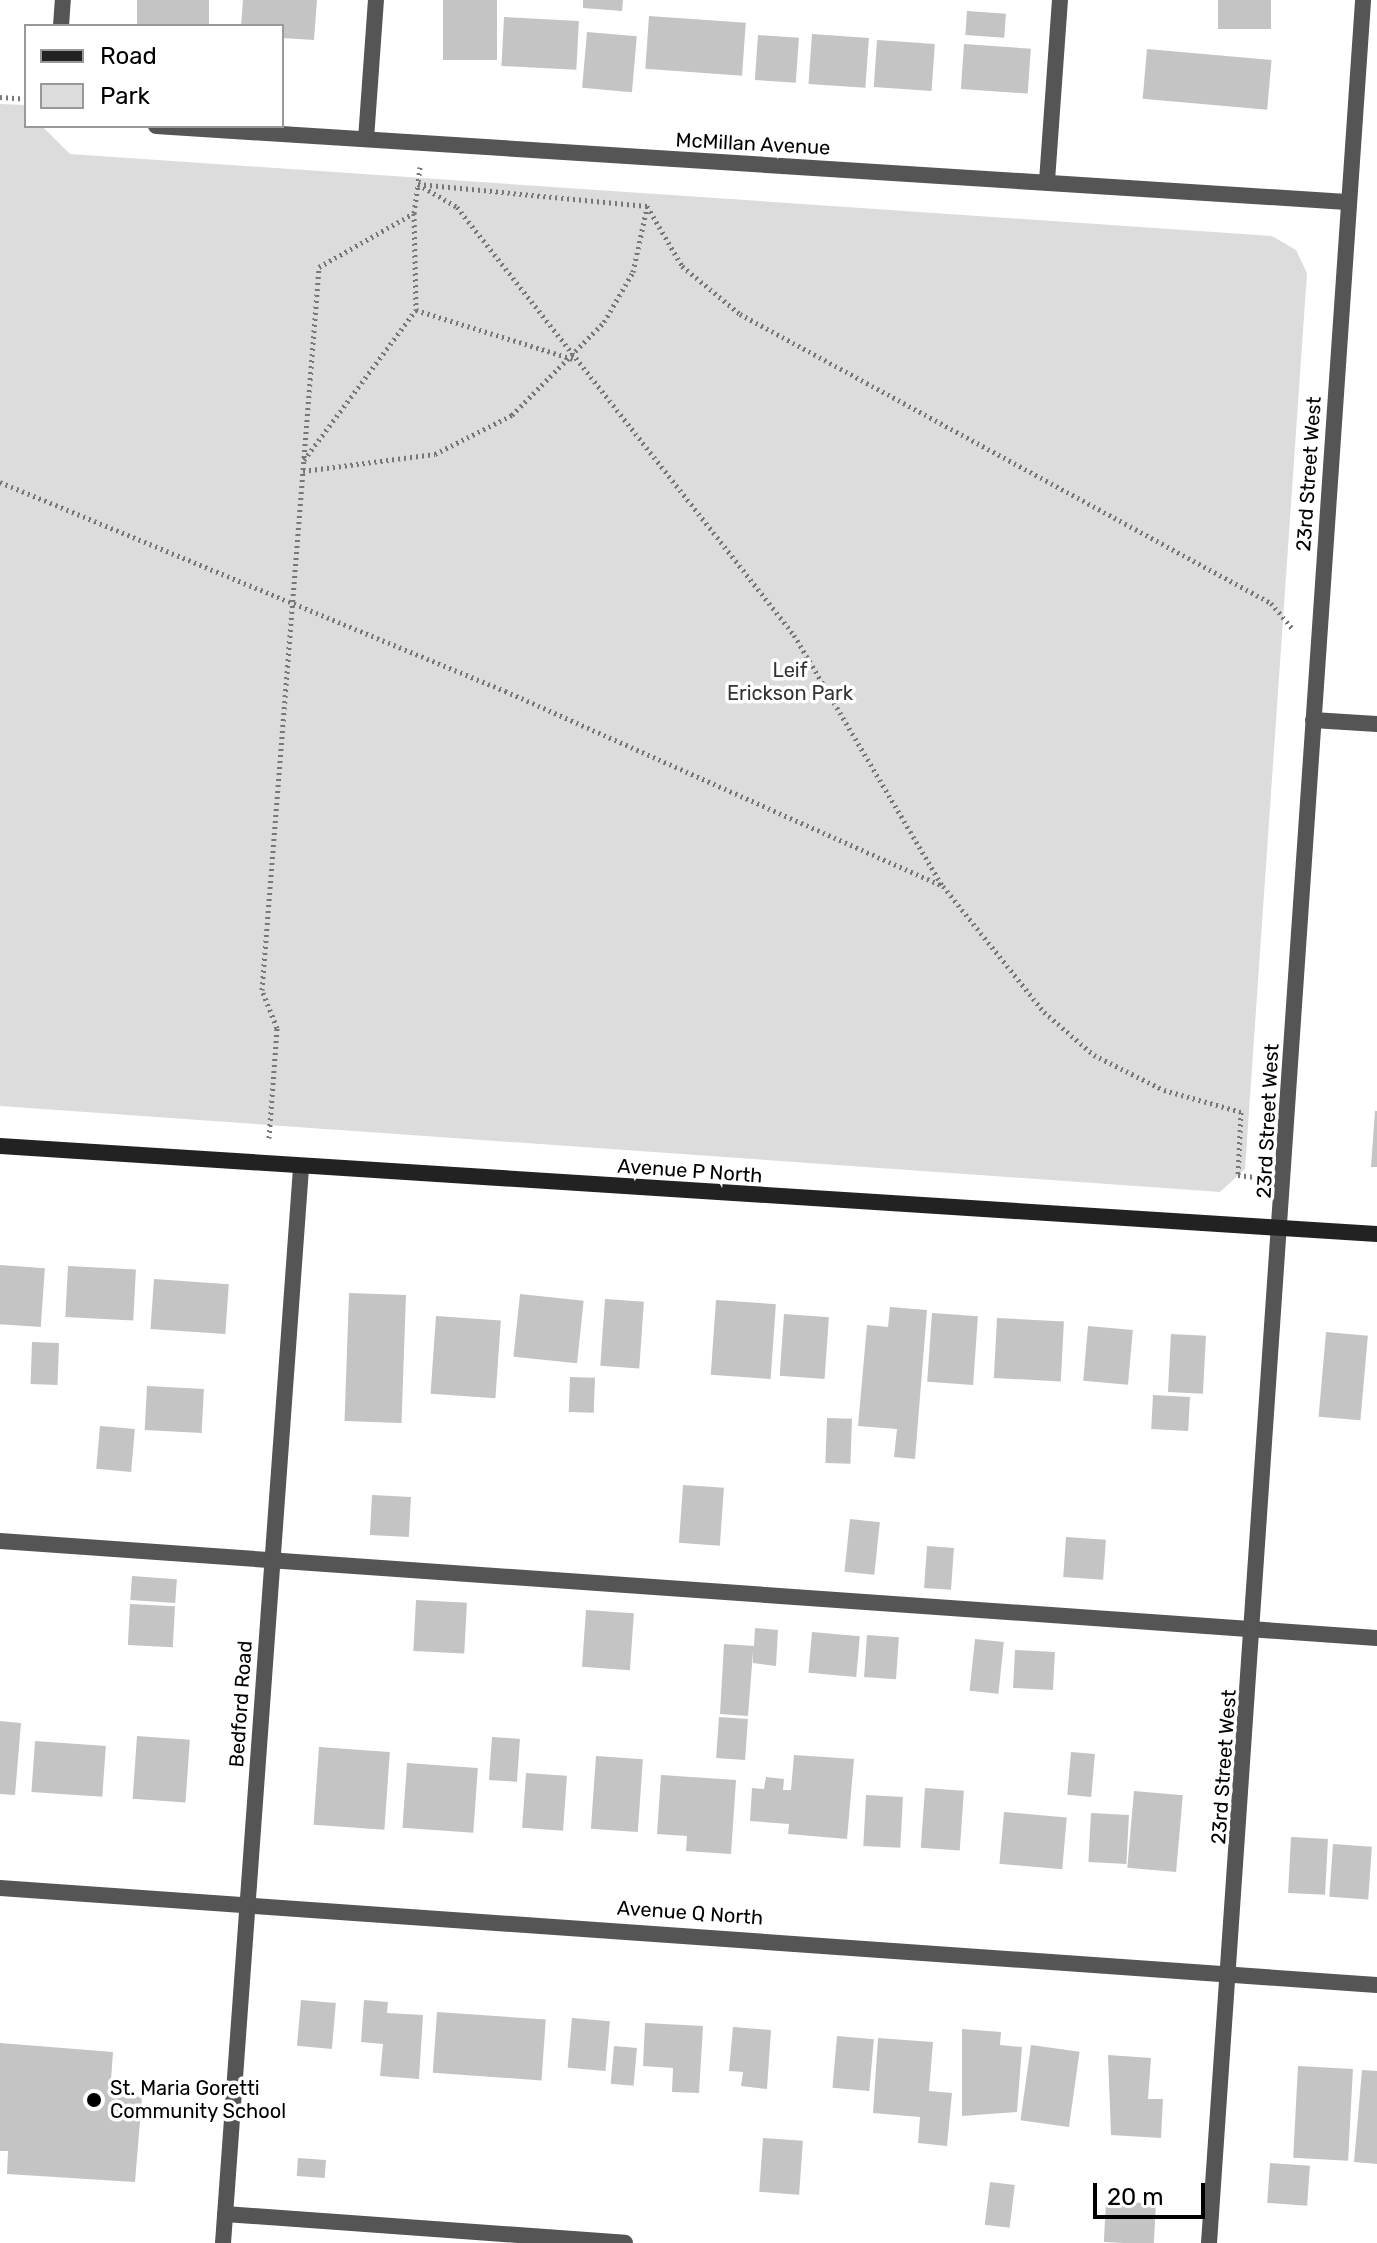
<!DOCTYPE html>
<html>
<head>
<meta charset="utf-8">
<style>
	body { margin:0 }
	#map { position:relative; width:1377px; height:2243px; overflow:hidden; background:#fff; font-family:Rubik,sans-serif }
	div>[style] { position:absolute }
	.green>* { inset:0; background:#dcdcdc }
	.building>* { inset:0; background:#c4c4c4; transform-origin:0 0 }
	.path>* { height:5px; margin-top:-2.5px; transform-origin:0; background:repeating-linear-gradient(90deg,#777 0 2px,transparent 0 6px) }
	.service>* { height:16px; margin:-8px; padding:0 8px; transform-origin:8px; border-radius:8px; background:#555 }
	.minor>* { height:16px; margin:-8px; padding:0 8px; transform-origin:8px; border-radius:8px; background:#555 }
	.secondary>* { height:16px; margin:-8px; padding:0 8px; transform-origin:8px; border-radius:8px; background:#222 }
	.dots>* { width:22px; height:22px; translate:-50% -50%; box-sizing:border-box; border:4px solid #fff; border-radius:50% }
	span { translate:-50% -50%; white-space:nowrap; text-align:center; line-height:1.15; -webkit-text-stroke:7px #fff; paint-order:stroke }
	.street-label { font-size:20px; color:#000 }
	.park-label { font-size:20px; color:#333 }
	.poi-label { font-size:20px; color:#000 }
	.left { translate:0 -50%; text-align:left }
	.legend { position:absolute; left:24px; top:24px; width:260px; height:104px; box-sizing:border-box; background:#fff; border:2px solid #999; margin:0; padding:10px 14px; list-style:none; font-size:24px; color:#000 }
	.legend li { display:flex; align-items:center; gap:16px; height:40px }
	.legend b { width:40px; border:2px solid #999 }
	.scale { position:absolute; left:1093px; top:2183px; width:112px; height:36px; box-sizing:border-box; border:4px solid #000; border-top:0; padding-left:10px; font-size:24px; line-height:28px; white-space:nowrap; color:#000; -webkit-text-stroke:6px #fff; paint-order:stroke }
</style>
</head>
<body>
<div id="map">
	<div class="green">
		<div style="clip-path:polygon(0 104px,26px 105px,26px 126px,42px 126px,70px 154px,1272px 236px,1296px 250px,1307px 273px,1245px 1169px,1220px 1192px,0 1106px)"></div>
	</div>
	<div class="building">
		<div style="left:137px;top:0;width:72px;height:26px"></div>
		<div style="clip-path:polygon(243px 0,317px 0,314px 40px,282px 38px,282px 26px,241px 26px)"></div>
		<div style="left:443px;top:0;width:54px;height:60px"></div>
		<div style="clip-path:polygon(583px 0,623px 0,622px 11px,583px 8px)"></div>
		<div style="left:1218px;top:0;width:53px;height:29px"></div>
		<div style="left:967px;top:11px;width:39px;height:24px;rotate:4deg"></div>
		<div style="left:649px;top:16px;width:97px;height:53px;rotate:4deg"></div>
		<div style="left:504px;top:17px;width:75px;height:49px;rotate:3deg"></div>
		<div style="left:587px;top:32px;width:50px;height:56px;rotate:5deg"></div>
		<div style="left:812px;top:34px;width:57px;height:50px;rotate:4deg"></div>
		<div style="left:758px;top:35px;width:41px;height:45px;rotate:4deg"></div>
		<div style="left:877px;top:40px;width:58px;height:47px;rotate:4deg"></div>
		<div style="left:964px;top:44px;width:67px;height:45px;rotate:4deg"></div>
		<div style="left:1147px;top:49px;width:125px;height:50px;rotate:5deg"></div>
		<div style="clip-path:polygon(1375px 1111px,1377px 1111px,1377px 1167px,1371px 1167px)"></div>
		<div style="left:0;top:1265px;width:45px;height:59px;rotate:4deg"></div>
		<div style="left:68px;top:1266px;width:68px;height:51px;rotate:3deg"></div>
		<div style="left:154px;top:1279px;width:75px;height:50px;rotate:4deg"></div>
		<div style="left:349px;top:1293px;width:57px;height:128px;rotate:2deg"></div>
		<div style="left:520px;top:1294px;width:64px;height:63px;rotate:6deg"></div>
		<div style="left:605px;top:1299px;width:39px;height:67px;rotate:4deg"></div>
		<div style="left:716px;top:1300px;width:60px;height:75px;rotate:4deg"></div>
		<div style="clip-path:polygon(890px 1307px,927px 1310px,915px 1459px,894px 1457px,897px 1429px,858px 1426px,867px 1325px,888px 1327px)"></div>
		<div style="left:932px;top:1313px;width:46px;height:69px;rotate:4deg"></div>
		<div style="left:784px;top:1314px;width:45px;height:62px;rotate:4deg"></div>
		<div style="left:436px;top:1316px;width:65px;height:78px;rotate:4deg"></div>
		<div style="left:997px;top:1318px;width:67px;height:60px;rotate:3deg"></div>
		<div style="left:1088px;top:1326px;width:45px;height:55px;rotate:5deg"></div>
		<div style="left:1326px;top:1332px;width:42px;height:85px;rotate:5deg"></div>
		<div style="left:1171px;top:1334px;width:35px;height:58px;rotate:3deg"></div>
		<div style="left:32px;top:1342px;width:27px;height:42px;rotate:2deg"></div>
		<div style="left:570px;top:1377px;width:25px;height:35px;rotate:2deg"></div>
		<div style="left:147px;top:1386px;width:57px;height:44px;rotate:3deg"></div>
		<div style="left:1153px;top:1395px;width:37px;height:34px;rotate:3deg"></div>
		<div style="left:827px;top:1418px;width:25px;height:45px;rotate:2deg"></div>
		<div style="left:100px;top:1426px;width:35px;height:43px;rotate:5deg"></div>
		<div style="left:683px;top:1485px;width:41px;height:58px;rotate:4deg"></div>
		<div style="left:372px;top:1495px;width:39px;height:40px;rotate:3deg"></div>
		<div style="left:850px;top:1519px;width:30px;height:53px;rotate:6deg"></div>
		<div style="left:1066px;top:1537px;width:40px;height:40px;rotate:4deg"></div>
		<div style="left:927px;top:1546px;width:27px;height:42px;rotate:4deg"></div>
		<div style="left:132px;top:1576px;width:45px;height:24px;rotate:4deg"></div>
		<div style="left:416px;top:1600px;width:51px;height:51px;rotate:3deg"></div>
		<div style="left:130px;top:1604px;width:45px;height:41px;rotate:3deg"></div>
		<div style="left:586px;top:1610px;width:48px;height:57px;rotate:4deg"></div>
		<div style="clip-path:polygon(755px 1628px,778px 1630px,776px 1666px,753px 1663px,753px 1652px,748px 1716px,720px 1714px,724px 1644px,754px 1646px)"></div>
		<div style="left:812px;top:1632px;width:48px;height:41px;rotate:5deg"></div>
		<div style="left:867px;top:1635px;width:32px;height:42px;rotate:4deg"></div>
		<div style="left:975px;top:1639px;width:29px;height:52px;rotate:6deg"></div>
		<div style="left:1015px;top:1650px;width:40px;height:38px;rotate:3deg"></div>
		<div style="left:719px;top:1717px;width:29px;height:41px;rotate:4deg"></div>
		<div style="clip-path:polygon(0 1721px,21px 1723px,15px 1795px,0 1794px)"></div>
		<div style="left:137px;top:1736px;width:53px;height:63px;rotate:4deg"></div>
		<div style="left:492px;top:1737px;width:28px;height:43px;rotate:4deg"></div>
		<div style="left:35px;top:1741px;width:71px;height:51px;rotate:4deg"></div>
		<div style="left:319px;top:1747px;width:71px;height:78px;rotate:4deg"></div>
		<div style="left:1071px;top:1752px;width:24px;height:43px;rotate:5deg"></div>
		<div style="clip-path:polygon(794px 1755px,854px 1759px,847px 1839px,788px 1834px,789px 1824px,750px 1821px,752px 1788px,764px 1789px,766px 1777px,784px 1779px,783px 1790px,791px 1790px)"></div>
		<div style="left:596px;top:1756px;width:47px;height:73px;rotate:4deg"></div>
		<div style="left:407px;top:1763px;width:71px;height:65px;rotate:4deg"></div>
		<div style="left:526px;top:1773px;width:41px;height:55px;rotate:4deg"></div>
		<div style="clip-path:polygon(661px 1775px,736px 1780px,731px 1854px,686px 1851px,687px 1836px,657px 1834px)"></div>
		<div style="left:925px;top:1788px;width:39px;height:60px;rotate:4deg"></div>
		<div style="left:1134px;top:1791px;width:49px;height:77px;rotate:5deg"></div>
		<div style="left:866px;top:1795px;width:37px;height:51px;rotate:3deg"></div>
		<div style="left:1004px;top:1812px;width:63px;height:52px;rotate:5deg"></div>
		<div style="left:1091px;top:1813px;width:38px;height:49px;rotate:3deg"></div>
		<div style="left:1291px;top:1837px;width:37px;height:56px;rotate:3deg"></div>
		<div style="left:1333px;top:1844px;width:39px;height:53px;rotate:4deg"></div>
		<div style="left:301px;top:2000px;width:35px;height:46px;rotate:5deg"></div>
		<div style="clip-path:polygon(364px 2000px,388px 2002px,387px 2013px,423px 2015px,419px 2079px,380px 2076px,383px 2044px,361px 2042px)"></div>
		<div style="left:437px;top:2012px;width:109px;height:61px;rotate:4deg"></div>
		<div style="left:572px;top:2018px;width:38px;height:50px;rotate:5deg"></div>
		<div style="clip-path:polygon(645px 2023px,703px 2026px,699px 2093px,672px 2092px,673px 2068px,643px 2066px)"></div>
		<div style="clip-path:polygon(733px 2027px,771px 2030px,767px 2089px,741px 2086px,743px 2072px,729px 2071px)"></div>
		<div style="clip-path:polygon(962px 2029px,1001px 2032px,1000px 2045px,1022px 2047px,1017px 2112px,962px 2116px)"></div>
		<div style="left:837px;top:2036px;width:37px;height:52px;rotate:5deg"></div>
		<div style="clip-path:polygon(878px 2038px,933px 2042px,929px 2091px,952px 2093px,947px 2146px,918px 2143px,920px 2117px,873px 2113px)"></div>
		<div style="clip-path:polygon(0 2043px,113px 2052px,110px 2094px,142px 2097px,135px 2182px,7px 2174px,8px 2151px,0 2151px)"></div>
		<div style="left:1031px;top:2045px;width:49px;height:76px;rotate:8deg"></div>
		<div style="left:614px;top:2046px;width:23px;height:38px;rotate:5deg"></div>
		<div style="clip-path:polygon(1108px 2055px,1151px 2058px,1148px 2099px,1163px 2099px,1161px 2138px,1111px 2135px)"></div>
		<div style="left:1298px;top:2066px;width:55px;height:92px;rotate:3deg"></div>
		<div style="clip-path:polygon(1362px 2070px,1377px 2071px,1377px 2164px,1354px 2162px)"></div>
		<div style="left:763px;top:2138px;width:40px;height:54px;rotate:4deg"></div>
		<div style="left:298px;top:2158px;width:28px;height:18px;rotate:4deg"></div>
		<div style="left:1270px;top:2163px;width:40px;height:40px;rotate:4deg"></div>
		<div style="left:990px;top:2182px;width:25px;height:43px;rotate:7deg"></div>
		<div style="left:1106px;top:2201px;width:50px;height:41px;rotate:3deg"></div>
	</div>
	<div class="path">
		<div style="left:0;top:97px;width:26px;rotate:4deg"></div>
		<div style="left:420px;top:167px;width:17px;rotate:97deg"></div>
		<div style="left:418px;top:184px;width:45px;rotate:30.5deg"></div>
		<div style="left:457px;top:207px;width:545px;rotate:51.78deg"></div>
		<div style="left:794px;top:635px;width:291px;rotate:59.4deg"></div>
		<div style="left:414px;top:213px;width:29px;rotate:-82deg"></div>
		<div style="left:418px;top:184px;width:230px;rotate:5.5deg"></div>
		<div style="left:647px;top:206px;width:69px;rotate:59.7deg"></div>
		<div style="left:682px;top:266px;width:75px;rotate:39.6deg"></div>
		<div style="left:740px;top:314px;width:605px;rotate:28.56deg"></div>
		<div style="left:1271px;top:603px;width:33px;rotate:50deg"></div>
		<div style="left:304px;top:460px;width:187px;rotate:-53.3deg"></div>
		<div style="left:303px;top:471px;width:133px;rotate:-7.3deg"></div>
		<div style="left:435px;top:454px;width:86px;rotate:-26.9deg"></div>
		<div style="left:512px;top:415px;width:131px;rotate:-45.3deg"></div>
		<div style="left:604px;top:322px;width:58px;rotate:-59.9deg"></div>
		<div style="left:633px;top:272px;width:66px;rotate:-77.8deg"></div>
		<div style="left:0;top:482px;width:547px;rotate:22.48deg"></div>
		<div style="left:505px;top:691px;width:479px;rotate:24deg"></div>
		<div style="left:943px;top:886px;width:161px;rotate:51.3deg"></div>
		<div style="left:1044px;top:1012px;width:66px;rotate:40.7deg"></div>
		<div style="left:1094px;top:1055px;width:78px;rotate:26.6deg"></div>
		<div style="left:1164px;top:1090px;width:80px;rotate:15.9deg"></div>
		<div style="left:1241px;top:1112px;width:63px;rotate:92.7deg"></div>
		<div style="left:1238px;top:1175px;width:17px;rotate:7deg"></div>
		<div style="left:269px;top:1138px;width:110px;rotate:-85.8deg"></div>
		<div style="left:277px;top:1028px;width:41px;rotate:-111.5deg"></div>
		<div style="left:262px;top:990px;width:725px;rotate:-85.49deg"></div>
		<div style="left:319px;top:267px;width:109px;rotate:-29.6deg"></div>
		<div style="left:414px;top:213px;width:97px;rotate:88.8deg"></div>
		<div style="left:416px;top:310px;width:164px;rotate:17.3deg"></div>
	</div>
	<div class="service">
		<div style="left:1047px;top:181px;width:181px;rotate:-85.9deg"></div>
		<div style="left:0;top:1541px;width:1380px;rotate:4.03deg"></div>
		<div style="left:225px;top:2214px;width:401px;rotate:4.1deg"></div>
	</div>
	<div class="minor">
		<div style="left:61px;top:26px;width:26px;rotate:-86deg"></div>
		<div style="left:156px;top:126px;width:1193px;rotate:3.65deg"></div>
		<div style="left:366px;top:139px;width:139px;rotate:-85.9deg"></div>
		<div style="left:1313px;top:720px;width:64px;rotate:3.6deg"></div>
		<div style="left:0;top:1888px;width:1380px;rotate:4.03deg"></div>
		<div style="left:223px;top:2243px;width:1079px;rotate:-85.85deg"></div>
		<div style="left:1209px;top:2243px;width:2248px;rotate:-86.07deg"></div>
	</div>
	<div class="secondary">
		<div style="left:0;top:1146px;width:1380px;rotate:3.66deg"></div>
	</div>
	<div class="dots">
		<div style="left:94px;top:2100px;background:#000"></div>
	</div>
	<div class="street-label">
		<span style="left:753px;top:144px;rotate:3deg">McMillan Avenue</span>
		<span style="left:1309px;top:474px;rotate:-86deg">23rd Street West</span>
		<span style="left:1268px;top:1121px;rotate:-87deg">23rd Street West</span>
		<span style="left:690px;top:1171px;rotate:4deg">Avenue P North</span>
		<span style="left:241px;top:1704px;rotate:-86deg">Bedford Road</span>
		<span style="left:1224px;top:1767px;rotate:-86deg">23rd Street West</span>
		<span style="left:690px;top:1913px;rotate:4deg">Avenue Q North</span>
	</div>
	<div class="park-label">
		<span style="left:790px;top:682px">Leif<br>Erickson Park</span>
	</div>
	<div class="poi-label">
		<span class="left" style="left:110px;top:2100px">St. Maria Goretti<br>Community School</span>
	</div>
	<ul class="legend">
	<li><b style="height:10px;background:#222"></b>Road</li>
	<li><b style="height:22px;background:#dcdcdc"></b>Park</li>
	</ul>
	<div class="scale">20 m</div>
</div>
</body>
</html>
